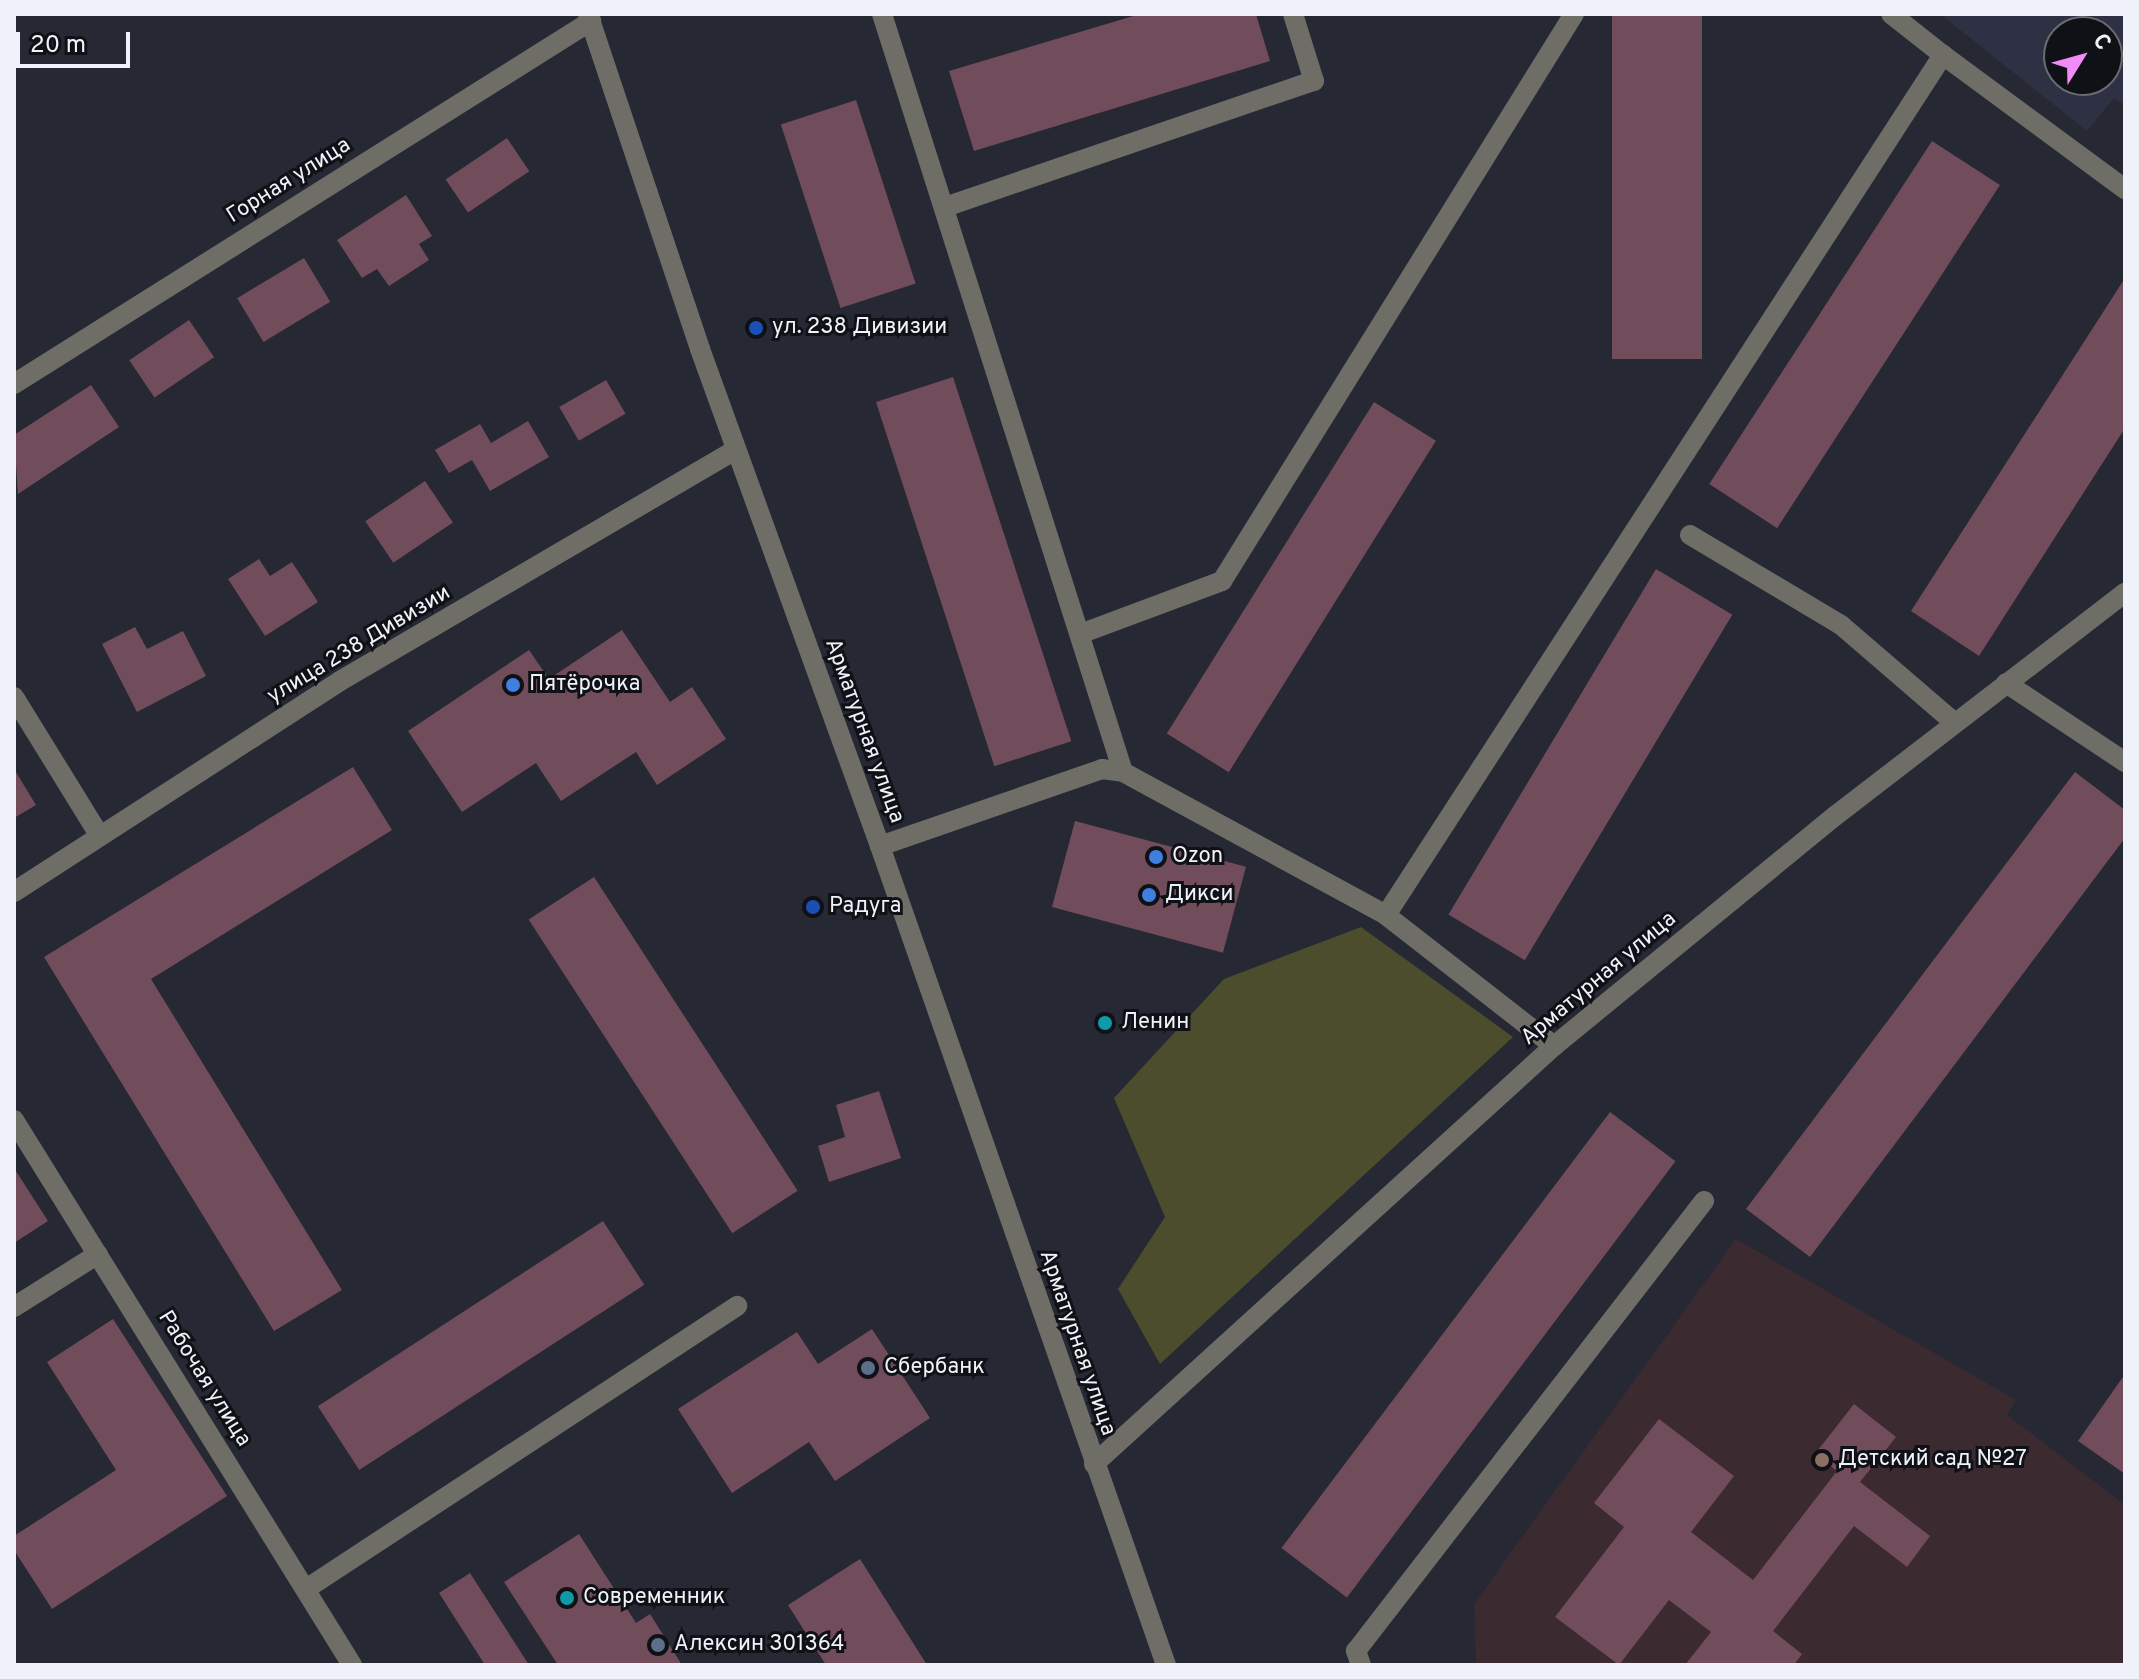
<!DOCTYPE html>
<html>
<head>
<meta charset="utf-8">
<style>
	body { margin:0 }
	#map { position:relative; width:2139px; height:1679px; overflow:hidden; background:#262834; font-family:Overpass,sans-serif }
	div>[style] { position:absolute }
	.built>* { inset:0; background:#2e3143 }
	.education>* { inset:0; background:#3c2a31 }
	.green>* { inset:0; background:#4b4d2d }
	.building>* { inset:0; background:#714c5a; transform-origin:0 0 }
	.minor>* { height:20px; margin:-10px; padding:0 10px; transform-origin:10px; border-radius:10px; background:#6e6e67 }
	.dots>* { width:22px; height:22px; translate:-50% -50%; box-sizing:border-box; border:4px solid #101116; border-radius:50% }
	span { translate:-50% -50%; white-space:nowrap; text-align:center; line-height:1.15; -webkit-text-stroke:6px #101116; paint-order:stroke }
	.street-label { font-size:22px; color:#f0f2fa }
	.poi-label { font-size:22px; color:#f0f2fa }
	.left { translate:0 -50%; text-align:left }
	.frame { position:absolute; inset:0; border:16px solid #f0f2fa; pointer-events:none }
	.north { position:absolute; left:2043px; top:16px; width:80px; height:80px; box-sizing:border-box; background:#101116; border:2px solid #6a6b71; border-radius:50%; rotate:53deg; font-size:22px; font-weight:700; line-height:32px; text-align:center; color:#f0f2fa }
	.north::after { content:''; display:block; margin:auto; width:28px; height:36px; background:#f18bf5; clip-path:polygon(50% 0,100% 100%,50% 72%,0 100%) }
	.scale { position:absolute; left:16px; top:32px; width:114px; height:36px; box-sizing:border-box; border:4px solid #f0f2fa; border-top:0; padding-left:10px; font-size:24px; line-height:28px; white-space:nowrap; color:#f0f2fa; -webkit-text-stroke:6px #101116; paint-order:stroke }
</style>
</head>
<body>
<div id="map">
	<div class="built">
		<div style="clip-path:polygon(evenodd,1940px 14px,2125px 14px,2125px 105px,2114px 98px,2087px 131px,1940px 14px,2059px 32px,2107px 32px,2107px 80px,2059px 80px,2059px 32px)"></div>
	</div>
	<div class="education">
		<div style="clip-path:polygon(1736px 1239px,2016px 1400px,2007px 1415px,2125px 1505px,2125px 1665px,1476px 1665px,1474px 1604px)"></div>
	</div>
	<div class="green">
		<div style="clip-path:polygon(1361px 927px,1513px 1037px,1160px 1364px,1118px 1289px,1165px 1217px,1114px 1098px,1224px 979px)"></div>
	</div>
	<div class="building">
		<div style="clip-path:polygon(1140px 14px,1256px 14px,1270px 61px,974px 151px,949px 71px)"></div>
		<div style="left:1612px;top:14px;width:90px;height:345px"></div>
		<div style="left:856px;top:100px;width:193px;height:79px;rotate:72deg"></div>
		<div style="left:507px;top:138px;width:40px;height:74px;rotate:56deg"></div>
		<div style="left:1932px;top:141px;width:81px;height:409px;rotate:33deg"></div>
		<div style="clip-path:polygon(406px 195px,432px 236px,419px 244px,429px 260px,389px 286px,377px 269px,362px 278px,337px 240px)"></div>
		<div style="left:304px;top:258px;width:51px;height:78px;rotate:59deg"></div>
		<div style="clip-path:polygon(2125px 278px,2125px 428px,1979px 656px,1911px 611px)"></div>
		<div style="left:189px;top:320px;width:45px;height:72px;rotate:56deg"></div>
		<div style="left:953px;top:377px;width:383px;height:81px;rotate:72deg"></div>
		<div style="left:606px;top:380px;width:39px;height:54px;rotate:60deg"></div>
		<div style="clip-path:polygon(91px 385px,119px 427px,18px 494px,14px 435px)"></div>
		<div style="left:1374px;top:402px;width:73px;height:391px;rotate:32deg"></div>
		<div style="clip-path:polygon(528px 421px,549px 457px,490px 491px,472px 460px,449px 473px,435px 450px,480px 424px,491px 443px)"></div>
		<div style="left:425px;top:481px;width:50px;height:72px;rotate:56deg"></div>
		<div style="clip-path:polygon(259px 559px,270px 576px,292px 562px,318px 602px,265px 636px,228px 579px)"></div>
		<div style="left:1656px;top:569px;width:89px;height:403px;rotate:31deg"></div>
		<div style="clip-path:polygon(135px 627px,147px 649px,183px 631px,206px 676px,137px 712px,102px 644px)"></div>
		<div style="clip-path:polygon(622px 630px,670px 702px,692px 687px,726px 739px,657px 785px,636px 752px,561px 801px,536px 763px,462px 812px,408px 731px,529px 650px,549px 679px)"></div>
		<div style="clip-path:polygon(353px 767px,392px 830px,151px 979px,342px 1290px,274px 1331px,44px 957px)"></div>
		<div style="clip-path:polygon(14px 769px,36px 805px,14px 818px)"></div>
		<div style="clip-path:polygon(2075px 772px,2125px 810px,2125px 838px,1810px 1257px,1746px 1209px)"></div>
		<div style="left:1075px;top:821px;width:177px;height:89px;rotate:15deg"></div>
		<div style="left:594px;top:877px;width:374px;height:78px;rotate:57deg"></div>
		<div style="clip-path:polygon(879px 1091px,901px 1158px,829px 1182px,818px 1146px,845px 1137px,836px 1105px)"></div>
		<div style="left:1610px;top:1112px;width:82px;height:546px;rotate:37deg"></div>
		<div style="clip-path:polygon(14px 1168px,48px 1221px,14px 1243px)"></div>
		<div style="left:603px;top:1221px;width:76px;height:340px;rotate:57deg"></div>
		<div style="clip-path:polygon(113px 1319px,227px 1496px,52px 1609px,14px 1550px,14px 1536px,116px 1470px,47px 1362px)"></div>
		<div style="clip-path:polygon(872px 1329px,930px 1418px,835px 1481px,809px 1442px,732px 1493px,678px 1409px,797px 1332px,818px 1364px)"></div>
		<div style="clip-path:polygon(2125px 1374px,2125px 1474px,2078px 1441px)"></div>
		<div style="clip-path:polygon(1854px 1404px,1896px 1437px,1860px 1482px,1930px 1536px,1907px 1567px,1854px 1526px,1773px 1631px,1802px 1654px,1794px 1665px,1685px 1665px,1711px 1632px,1669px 1600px,1619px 1665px,1555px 1617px,1624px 1527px,1594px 1503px,1659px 1419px,1734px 1476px,1691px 1532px,1753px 1580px,1837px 1471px,1815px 1454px)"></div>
		<div style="clip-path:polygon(579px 1534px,636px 1623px,650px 1614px,682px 1665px,558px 1665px,504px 1582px)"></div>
		<div style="clip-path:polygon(860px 1559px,927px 1665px,826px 1665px,788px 1605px)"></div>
		<div style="clip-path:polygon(470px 1573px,529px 1665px,485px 1665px,439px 1593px)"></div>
	</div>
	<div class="minor">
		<div style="left:588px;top:14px;width:353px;rotate:71.5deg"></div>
		<div style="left:700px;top:349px;width:529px;rotate:70.09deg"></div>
		<div style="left:880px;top:846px;width:868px;rotate:70.75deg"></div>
		<div style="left:882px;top:14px;width:795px;rotate:72.36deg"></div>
		<div style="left:1943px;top:55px;width:226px;rotate:36.4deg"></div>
		<div style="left:945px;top:207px;width:390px;rotate:-18.9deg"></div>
		<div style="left:1314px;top:81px;width:70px;rotate:-107.4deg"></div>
		<div style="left:14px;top:384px;width:682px;rotate:-32.17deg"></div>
		<div style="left:1690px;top:535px;width:176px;rotate:30.8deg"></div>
		<div style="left:1841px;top:625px;width:150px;rotate:40.7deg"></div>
		<div style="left:1080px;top:634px;width:152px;rotate:-20.5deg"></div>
		<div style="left:1222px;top:581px;width:667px;rotate:-58.17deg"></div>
		<div style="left:2006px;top:683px;width:143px;rotate:33.6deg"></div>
		<div style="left:14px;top:697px;width:163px;rotate:58.3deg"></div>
		<div style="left:880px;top:846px;width:235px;rotate:-19.1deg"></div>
		<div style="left:1102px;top:769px;width:21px;rotate:8deg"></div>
		<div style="left:1123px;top:772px;width:299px;rotate:28.5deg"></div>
		<div style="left:14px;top:892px;width:388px;rotate:-32.9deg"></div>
		<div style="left:340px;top:681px;width:458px;rotate:-30.3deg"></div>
		<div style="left:1554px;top:1046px;width:213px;rotate:-142.1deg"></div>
		<div style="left:1386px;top:915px;width:1025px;rotate:-57.07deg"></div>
		<div style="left:1943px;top:55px;width:66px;rotate:-141.7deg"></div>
		<div style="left:14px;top:1120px;width:641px;rotate:58.19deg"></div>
		<div style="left:14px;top:1307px;width:99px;rotate:-32.2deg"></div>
		<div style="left:1094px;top:1464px;width:622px;rotate:-42.26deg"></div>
		<div style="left:1554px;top:1046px;width:363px;rotate:-39.3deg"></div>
		<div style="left:1835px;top:816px;width:366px;rotate:-37.6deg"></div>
		<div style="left:306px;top:1589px;width:516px;rotate:-33.29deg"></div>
		<div style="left:1361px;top:1665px;width:15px;rotate:-110deg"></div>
		<div style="left:1356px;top:1651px;width:569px;rotate:-52.28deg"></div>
	</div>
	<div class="dots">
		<div style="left:756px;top:328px;background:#1a4fb4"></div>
		<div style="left:513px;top:685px;background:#3f7fe0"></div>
		<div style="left:1156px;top:857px;background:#3f7fe0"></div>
		<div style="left:1149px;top:895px;background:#3f7fe0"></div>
		<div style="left:813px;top:907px;background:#1a4fb4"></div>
		<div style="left:1105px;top:1023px;background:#0f9aa8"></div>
		<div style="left:868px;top:1368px;background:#5c6f8a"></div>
		<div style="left:1822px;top:1460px;background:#8d6e63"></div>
		<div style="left:567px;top:1598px;background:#0f9aa8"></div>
		<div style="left:658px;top:1645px;background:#5c6f8a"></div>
	</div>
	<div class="street-label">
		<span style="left:289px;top:181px;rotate:-32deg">Горная улица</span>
		<span style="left:359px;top:645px;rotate:-31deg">улица 238 Дивизии</span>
		<span style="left:864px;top:731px;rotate:70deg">Арматурная улица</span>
		<span style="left:1599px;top:979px;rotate:-40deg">Арматурная улица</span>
		<span style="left:1077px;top:1343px;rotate:71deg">Арматурная улица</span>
		<span style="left:204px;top:1379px;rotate:58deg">Рабочая улица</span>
	</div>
	<div class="poi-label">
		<span class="left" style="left:772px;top:328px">ул. 238 Дивизии</span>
		<span class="left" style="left:529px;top:685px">Пятёрочка</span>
		<span class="left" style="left:1172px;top:857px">Ozon</span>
		<span class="left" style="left:1165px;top:895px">Дикси</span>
		<span class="left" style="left:829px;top:907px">Радуга</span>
		<span class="left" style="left:1121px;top:1023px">Ленин</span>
		<span class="left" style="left:884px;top:1368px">Сбербанк</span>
		<span class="left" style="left:1838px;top:1460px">Детский сад №27</span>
		<span class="left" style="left:583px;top:1598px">Современник</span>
		<span class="left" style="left:674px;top:1645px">Алексин 301364</span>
	</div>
	<div class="frame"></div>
	<div class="north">С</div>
	<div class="scale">20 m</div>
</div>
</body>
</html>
